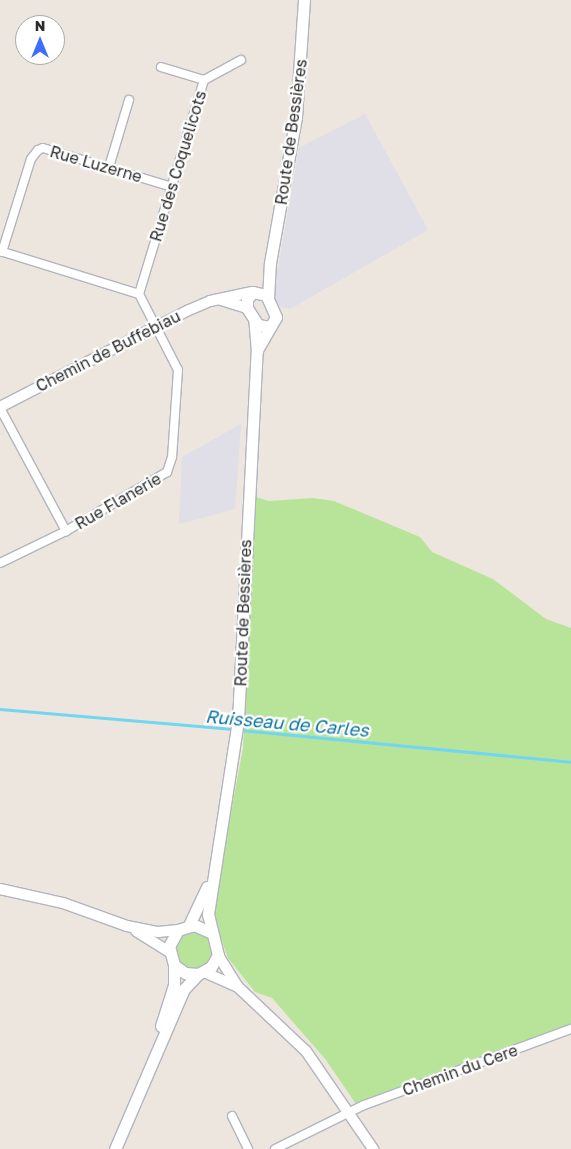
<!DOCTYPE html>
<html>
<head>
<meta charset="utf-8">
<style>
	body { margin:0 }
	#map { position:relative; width:571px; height:1149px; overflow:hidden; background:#ede6de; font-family:"Golos Text",sans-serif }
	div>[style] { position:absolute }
	.industrial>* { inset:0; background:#e0dee6 }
	.green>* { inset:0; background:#b8e49a }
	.round { border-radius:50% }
	.stream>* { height:2.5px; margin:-1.25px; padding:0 1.25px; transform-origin:1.25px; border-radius:1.25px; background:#71d6ef }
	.roads { filter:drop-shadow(1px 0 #b2b5bf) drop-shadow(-1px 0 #b2b5bf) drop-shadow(0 1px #b2b5bf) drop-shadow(0 -1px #b2b5bf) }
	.minor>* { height:8px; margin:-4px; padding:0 4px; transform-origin:4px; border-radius:4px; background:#fff }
	.tertiary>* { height:10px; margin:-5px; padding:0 5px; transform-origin:5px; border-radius:5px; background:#fff }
	.secondary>* { height:11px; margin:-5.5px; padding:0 5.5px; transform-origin:5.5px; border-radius:5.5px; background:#fff }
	span { translate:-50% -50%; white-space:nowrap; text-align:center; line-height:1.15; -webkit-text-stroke:4.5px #fff; paint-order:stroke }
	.street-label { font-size:16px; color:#2c2c2c }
	.water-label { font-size:18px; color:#0d759e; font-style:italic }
	.north { position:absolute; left:15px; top:15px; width:50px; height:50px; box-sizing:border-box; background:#fff; border:1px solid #ababab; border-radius:50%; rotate:0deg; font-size:14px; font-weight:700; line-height:20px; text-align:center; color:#2c2c2c }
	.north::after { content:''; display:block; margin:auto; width:18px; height:22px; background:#3e6dfa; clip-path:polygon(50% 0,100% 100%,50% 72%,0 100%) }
</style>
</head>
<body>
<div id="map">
	<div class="industrial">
		<div style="clip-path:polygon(365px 114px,428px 230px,290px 309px,279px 306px,273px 298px,299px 148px)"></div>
		<div style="clip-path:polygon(241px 424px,235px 509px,179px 524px,182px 457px)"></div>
	</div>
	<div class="green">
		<div style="clip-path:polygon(256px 497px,269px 501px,313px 498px,334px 501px,420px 537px,432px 552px,493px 579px,546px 619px,571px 628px,571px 1026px,358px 1107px,326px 1060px,272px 998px,255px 992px,228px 958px,212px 914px,243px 748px)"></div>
		<div class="round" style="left:174px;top:931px;width:38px;height:38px"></div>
	</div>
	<div class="stream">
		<div style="left:0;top:709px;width:234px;rotate:4.9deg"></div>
		<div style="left:241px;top:730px;width:332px;rotate:5.5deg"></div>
	</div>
	<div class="roads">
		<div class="minor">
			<div style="left:204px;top:80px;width:42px;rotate:-28.4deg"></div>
			<div style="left:109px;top:167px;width:70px;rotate:-73.4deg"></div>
			<div style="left:0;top:251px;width:145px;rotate:17.2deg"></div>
			<div style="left:139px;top:294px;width:85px;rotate:62.8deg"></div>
			<div style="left:178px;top:370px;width:87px;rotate:93.9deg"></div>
			<div style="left:172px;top:457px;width:16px;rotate:108deg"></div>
			<div style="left:167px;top:472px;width:117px;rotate:149.7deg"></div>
			<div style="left:66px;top:531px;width:73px;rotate:154.1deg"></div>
			<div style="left:2px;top:252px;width:97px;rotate:-72.7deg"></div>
			<div style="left:31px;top:159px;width:11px;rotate:-52deg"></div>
			<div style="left:38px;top:150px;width:5px;rotate:-22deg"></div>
			<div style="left:43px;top:148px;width:135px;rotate:16.8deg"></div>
			<div style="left:139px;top:294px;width:224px;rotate:-73.1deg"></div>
			<div style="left:204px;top:80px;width:45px;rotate:-163.2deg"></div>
			<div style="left:0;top:408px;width:140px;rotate:61.8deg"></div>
			<div style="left:232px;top:1116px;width:37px;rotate:64deg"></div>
			<div style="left:275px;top:1149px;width:99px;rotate:-26.3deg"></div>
			<div style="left:364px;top:1105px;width:221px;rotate:-20.2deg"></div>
		</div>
		<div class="tertiary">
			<div style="left:221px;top:300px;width:27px;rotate:17deg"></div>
			<div style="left:0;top:407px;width:212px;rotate:-27.2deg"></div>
			<div style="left:189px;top:310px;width:23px;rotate:-23deg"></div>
			<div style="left:210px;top:301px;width:43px;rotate:-12.1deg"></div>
			<div style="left:0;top:889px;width:65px;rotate:12.5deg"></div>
			<div style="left:63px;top:903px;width:68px;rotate:19.8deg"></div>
			<div style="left:127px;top:926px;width:32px;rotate:11deg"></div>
			<div style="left:158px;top:932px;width:20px;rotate:-6deg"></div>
			<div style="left:136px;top:931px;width:39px;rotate:32deg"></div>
			<div style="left:218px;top:955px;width:36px;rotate:58deg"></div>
			<div style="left:204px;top:972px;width:37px;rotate:24deg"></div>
			<div style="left:238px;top:987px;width:93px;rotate:43.3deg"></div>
			<div style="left:306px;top:1051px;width:119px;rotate:55.6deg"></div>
		</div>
		<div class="secondary">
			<div style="left:268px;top:299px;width:36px;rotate:-87deg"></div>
			<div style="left:270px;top:263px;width:148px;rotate:-79.9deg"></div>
			<div style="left:296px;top:117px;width:117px;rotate:-86.1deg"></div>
			<div style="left:257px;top:350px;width:38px;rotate:-60deg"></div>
			<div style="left:276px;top:317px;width:24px;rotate:-114deg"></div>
			<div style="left:266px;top:295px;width:13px;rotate:-167deg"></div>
			<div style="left:253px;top:292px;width:9px;rotate:131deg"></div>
			<div style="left:247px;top:299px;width:9px;rotate:90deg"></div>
			<div style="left:247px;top:308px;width:20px;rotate:57deg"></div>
			<div style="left:258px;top:325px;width:12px;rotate:9deg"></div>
			<div style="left:189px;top:925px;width:42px;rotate:-64.7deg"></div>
			<div style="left:212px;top:933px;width:20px;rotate:-156deg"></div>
			<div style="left:194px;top:925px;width:17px;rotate:163deg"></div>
			<div style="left:178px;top:930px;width:18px;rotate:119deg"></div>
			<div style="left:169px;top:946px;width:20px;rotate:75deg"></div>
			<div style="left:174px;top:965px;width:14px;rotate:36deg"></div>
			<div style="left:185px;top:973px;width:13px;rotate:4deg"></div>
			<div style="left:198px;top:974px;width:15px;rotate:-28deg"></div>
			<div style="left:211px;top:967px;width:14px;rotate:-60deg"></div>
			<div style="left:218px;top:955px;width:42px;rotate:-103.7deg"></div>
			<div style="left:208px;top:914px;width:196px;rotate:-81.2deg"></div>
			<div style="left:238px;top:720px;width:369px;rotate:-87.1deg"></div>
			<div style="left:257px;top:351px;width:32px;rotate:-95deg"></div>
			<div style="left:161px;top:1026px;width:43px;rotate:-72.4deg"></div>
			<div style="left:174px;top:985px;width:20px;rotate:-90deg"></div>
			<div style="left:115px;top:1149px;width:174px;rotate:-66.7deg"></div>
			<div style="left:184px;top:989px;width:21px;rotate:-47deg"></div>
		</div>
	</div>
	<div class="street-label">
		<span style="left:291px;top:132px;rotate:-82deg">Route de Bessières</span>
		<span style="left:96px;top:164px;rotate:16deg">Rue Luzerne</span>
		<span style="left:178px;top:166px;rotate:-73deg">Rue des Coquelicots</span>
		<span style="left:108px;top:351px;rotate:-27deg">Chemin de Buffebiau</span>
		<span style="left:118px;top:501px;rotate:-30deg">Rue Flanerie</span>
		<span style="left:243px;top:613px;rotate:-88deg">Route de Bessières</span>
		<span style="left:460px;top:1070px;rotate:-20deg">Chemin du Cere</span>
	</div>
	<div class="water-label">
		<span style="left:287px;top:723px;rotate:5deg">Ruisseau de Carles</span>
	</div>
	<div class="north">N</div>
</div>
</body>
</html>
